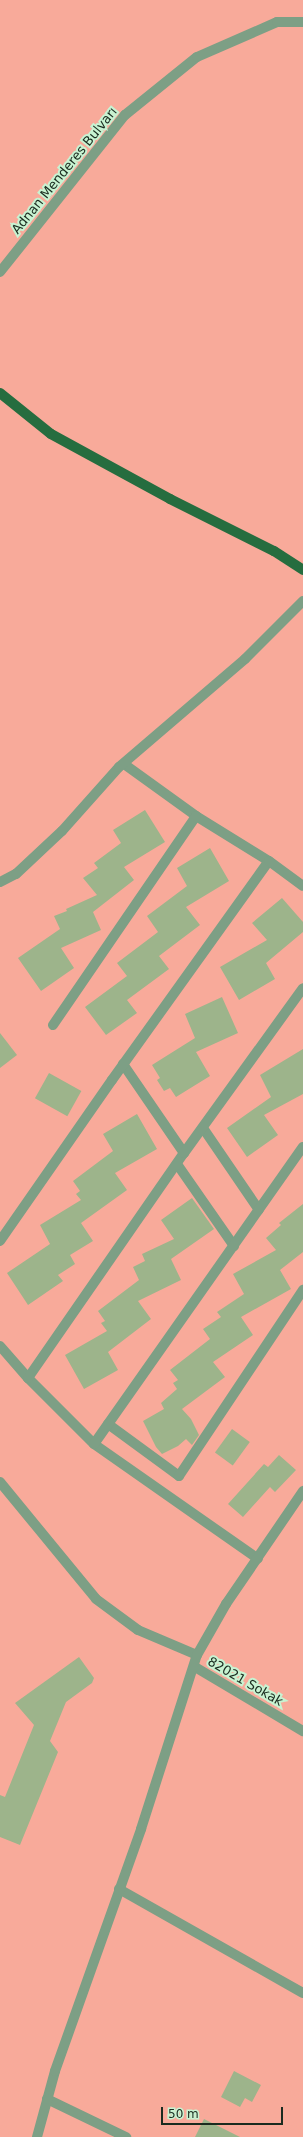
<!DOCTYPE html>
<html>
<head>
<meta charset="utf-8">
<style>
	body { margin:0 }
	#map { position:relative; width:303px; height:2137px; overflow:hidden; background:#bbe6c5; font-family:"DejaVu Sans",sans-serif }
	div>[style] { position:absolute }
	.green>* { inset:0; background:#f8aa9a; transform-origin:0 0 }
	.building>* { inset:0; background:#9db48b; transform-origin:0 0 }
	.minor>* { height:10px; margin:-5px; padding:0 5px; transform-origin:5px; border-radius:5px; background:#7d9f85 }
	.major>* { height:10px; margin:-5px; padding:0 5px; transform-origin:5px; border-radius:5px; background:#266d3f }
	span { translate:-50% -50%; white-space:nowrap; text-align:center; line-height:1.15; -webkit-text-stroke:4px #c8f3d2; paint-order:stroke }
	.street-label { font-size:13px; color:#1a2b1f }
	.scale { position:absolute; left:161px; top:2107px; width:122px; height:18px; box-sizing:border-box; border:2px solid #1a2b1f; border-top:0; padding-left:5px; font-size:12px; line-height:14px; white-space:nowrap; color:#1a2b1f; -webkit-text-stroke:3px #c8f3d2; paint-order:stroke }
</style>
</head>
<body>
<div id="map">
	<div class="green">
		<div style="left:0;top:0;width:303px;height:2137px"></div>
	</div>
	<div class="building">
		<div style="clip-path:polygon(145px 810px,165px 842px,124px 867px,134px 880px,93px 912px,101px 930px,61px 948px,74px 968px,41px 991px,18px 958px,60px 929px,54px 916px,67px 911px,66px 909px,97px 895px,83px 878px,98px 868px,94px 863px,121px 843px,113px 830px)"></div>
		<div style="clip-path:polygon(210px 848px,229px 881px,186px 907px,200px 925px,159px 956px,169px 969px,127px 1000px,137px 1013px,106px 1035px,85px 1007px,127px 976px,117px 963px,158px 932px,147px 916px,187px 886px,177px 868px)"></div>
		<div style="clip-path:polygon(282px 898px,303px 922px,303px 932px,266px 963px,275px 979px,239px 1000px,220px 967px,267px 940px,252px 923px)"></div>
		<div style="clip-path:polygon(222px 997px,238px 1033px,196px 1052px,210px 1076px,176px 1097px,170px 1088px,164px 1091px,157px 1080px,160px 1078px,152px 1065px,195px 1038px,185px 1014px)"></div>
		<div style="clip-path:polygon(0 1033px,17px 1055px,0 1068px)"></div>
		<div style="clip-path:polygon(303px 1049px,303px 1094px,264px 1115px,278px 1135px,247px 1157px,227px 1128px,271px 1097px,260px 1075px)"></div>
		<div style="left:49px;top:1073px;width:37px;height:29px;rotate:29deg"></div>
		<div style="clip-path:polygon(137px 1114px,157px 1149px,115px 1173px,127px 1190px,81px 1223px,93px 1241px,70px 1255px,75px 1264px,58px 1275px,63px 1281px,28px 1305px,7px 1273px,50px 1244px,40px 1225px,81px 1200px,76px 1194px,80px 1191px,73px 1181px,113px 1151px,103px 1134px)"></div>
		<div style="clip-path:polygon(192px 1198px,214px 1229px,171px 1259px,181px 1280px,138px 1301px,151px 1319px,108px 1352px,118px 1370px,84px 1389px,65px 1355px,107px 1331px,101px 1323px,105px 1321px,98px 1311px,139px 1280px,133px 1267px,145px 1261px,142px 1254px,174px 1239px,161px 1220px)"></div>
		<div style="clip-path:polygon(303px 1204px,303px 1252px,280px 1270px,291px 1289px,241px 1317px,253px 1335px,213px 1362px,225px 1377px,182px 1409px,191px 1419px,199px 1435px,192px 1445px,186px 1439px,178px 1446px,162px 1454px,156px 1447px,143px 1421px,164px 1409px,161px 1403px,177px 1389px,173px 1383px,178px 1380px,170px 1370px,210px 1339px,203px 1329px,221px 1317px,217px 1312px,244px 1294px,233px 1274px,276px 1250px,266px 1238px,281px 1225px,279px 1223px)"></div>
		<div style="left:232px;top:1429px;width:22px;height:29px;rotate:36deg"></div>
		<div style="clip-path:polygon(279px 1455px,296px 1470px,275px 1492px,270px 1487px,243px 1517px,228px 1504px,264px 1464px,268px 1467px)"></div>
		<div style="clip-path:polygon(79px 1657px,94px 1678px,92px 1683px,66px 1702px,50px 1741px,58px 1752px,20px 1845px,0 1837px,0 1795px,5px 1797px,34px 1725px,15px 1703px)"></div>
		<div style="clip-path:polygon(234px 2071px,261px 2085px,252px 2102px,245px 2098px,240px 2107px,221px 2097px)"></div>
		<div style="clip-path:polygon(204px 2119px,240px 2137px,195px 2137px)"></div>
	</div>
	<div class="minor">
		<div style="left:0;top:272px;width:201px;rotate:-51.5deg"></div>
		<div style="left:125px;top:115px;width:92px;rotate:-38.9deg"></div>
		<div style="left:197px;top:57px;width:87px;rotate:-23.6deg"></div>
		<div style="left:277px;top:22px;width:26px"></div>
		<div style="left:124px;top:764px;width:89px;rotate:35.8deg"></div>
		<div style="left:196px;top:816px;width:86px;rotate:31.7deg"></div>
		<div style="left:0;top:882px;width:18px;rotate:-27deg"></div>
		<div style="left:16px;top:874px;width:63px;rotate:-43.1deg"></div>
		<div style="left:62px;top:831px;width:86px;rotate:-48.3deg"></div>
		<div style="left:119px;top:767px;width:166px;rotate:-40.6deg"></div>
		<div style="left:245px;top:659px;width:82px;rotate:-45deg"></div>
		<div style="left:53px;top:1025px;width:253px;rotate:-55.6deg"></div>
		<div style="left:123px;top:1064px;width:108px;rotate:55.6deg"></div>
		<div style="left:203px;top:1128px;width:99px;rotate:55.7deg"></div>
		<div style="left:177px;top:1164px;width:100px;rotate:55.2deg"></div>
		<div style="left:0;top:1241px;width:196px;rotate:-55.2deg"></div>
		<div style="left:112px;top:1080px;width:269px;rotate:-54.4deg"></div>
		<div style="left:269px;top:861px;width:42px;rotate:36.3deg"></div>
		<div style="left:0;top:1346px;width:43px;rotate:48.8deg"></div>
		<div style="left:28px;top:1378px;width:93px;rotate:45deg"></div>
		<div style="left:94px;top:1444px;width:200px;rotate:35deg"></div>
		<div style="left:28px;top:1378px;width:274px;rotate:-55.3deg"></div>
		<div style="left:184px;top:1153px;width:203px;rotate:-54.2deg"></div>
		<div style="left:108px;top:1424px;width:88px;rotate:36.2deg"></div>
		<div style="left:179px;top:1476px;width:224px;rotate:-56.3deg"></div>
		<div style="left:94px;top:1444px;width:363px;rotate:-54.9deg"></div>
		<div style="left:0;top:1482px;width:151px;rotate:50.6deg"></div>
		<div style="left:96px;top:1599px;width:52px;rotate:36.4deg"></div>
		<div style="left:138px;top:1630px;width:64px;rotate:23deg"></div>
		<div style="left:195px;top:1667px;width:126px;rotate:30.7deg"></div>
		<div style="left:119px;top:1889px;width:211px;rotate:29.5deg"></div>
		<div style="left:47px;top:2099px;width:88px;rotate:25.7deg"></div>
		<div style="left:37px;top:2137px;width:68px;rotate:-74.7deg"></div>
		<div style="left:55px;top:2071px;width:257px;rotate:-70.4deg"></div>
		<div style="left:141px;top:1829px;width:183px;rotate:-72.2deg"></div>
		<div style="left:197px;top:1655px;width:59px;rotate:-60.4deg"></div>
		<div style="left:226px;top:1604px;width:137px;rotate:-55.7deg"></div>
	</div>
	<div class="major">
		<div style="left:0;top:393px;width:65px;rotate:38.8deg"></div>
		<div style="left:51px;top:434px;width:136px;rotate:28.6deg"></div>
		<div style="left:170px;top:499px;width:116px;rotate:26.6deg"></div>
		<div style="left:274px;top:551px;width:35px;rotate:33deg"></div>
	</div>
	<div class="street-label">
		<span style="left:65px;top:171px;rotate:-51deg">Adnan Menderes Bulvarı</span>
		<span style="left:245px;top:1682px;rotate:30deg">82021 Sokak</span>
	</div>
	<div class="scale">50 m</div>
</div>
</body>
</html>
